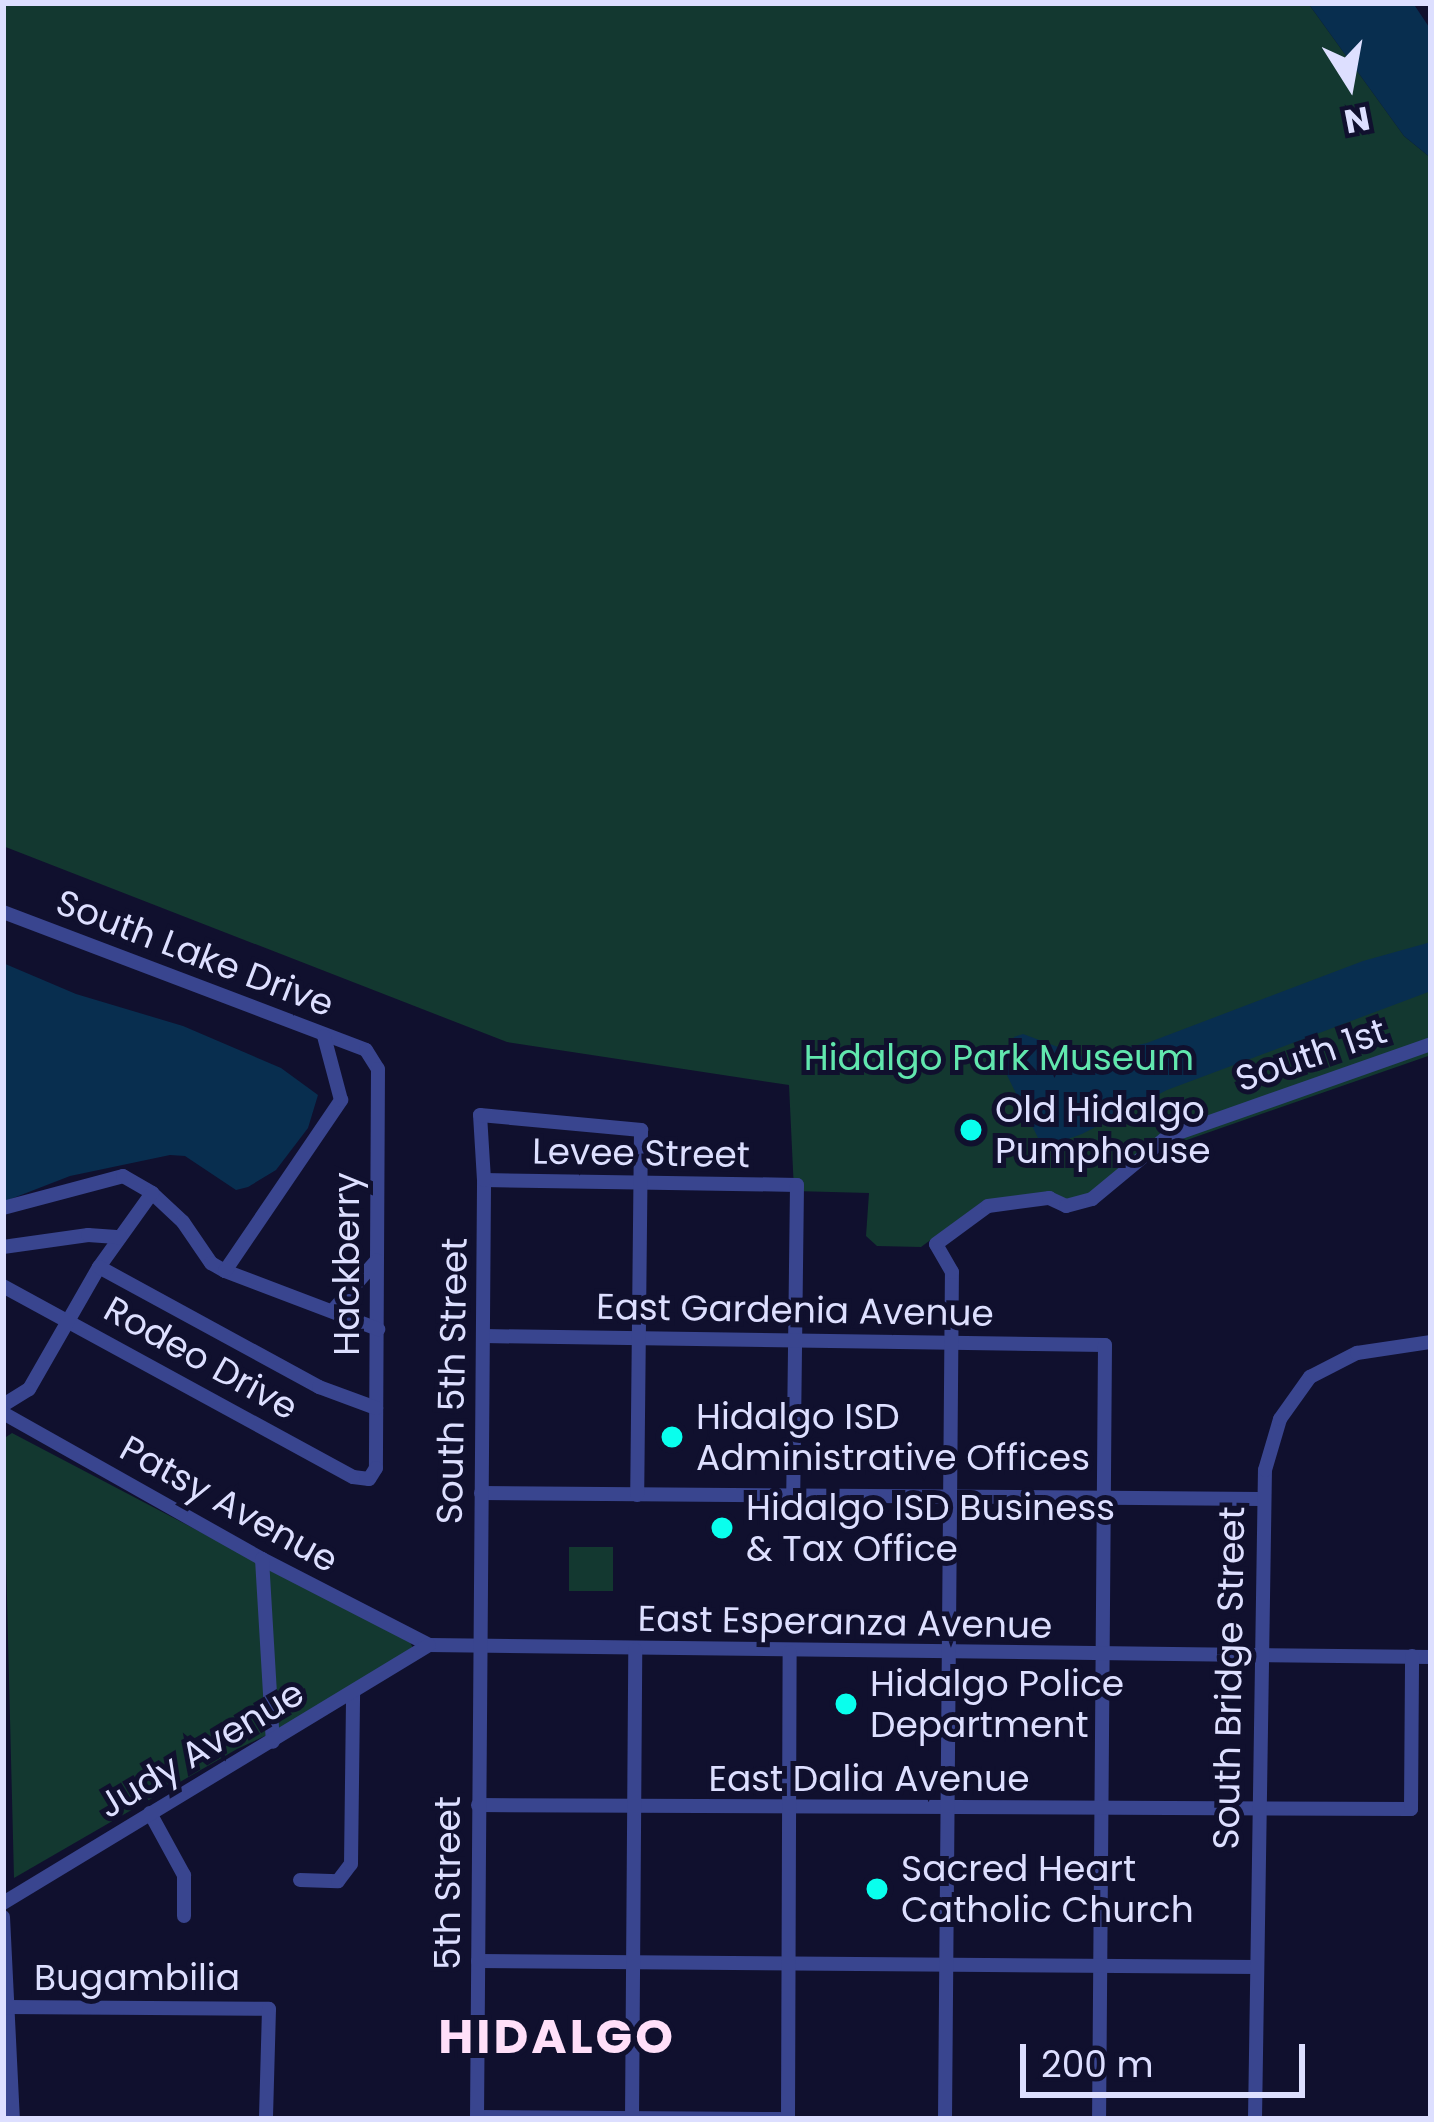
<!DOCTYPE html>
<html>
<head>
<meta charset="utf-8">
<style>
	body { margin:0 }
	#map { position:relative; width:1434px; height:2122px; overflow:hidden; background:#10102e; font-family:Poppins,sans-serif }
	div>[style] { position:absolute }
	.green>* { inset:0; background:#133830; transform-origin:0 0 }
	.water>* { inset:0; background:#082e4f }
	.minor>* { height:14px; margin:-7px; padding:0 7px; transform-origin:7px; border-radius:7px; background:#39458f }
	.dots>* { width:33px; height:33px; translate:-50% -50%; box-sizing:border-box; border:6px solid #10102e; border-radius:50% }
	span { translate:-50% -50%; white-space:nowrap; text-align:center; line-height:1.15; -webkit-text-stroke:10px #10102e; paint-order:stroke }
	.street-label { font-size:36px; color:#dddfff }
	.park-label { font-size:36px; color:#61e7ae }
	.poi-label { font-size:36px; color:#dddfff }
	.left { translate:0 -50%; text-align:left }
	.district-label { font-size:48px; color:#ffdff9; font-weight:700; letter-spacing:3px }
	.frame { position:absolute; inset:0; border:6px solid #dddfff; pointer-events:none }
	.north { position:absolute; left:1290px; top:24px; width:120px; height:120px; -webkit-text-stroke:9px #10102e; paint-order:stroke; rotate:169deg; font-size:33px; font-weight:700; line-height:48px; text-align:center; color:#dddfff }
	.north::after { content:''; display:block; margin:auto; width:42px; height:54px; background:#dddfff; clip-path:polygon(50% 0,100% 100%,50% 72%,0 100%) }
	.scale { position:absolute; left:1020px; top:2044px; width:285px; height:54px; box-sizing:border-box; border:6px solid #dddfff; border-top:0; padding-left:15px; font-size:36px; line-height:42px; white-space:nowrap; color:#dddfff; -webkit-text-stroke:9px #10102e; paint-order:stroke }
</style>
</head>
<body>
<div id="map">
	<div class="green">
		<div style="clip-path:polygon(3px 3px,1308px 3px,1404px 136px,1431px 158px,1431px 1055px,1161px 1149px,1105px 1196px,1041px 1202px,986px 1199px,921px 1247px,877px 1246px,866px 1236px,869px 1193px,794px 1191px,789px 1085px,507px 1042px,3px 846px)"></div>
		<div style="clip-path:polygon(12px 1433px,410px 1642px,413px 1648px,295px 1722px,237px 1749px,14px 1878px,3px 1439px)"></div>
		<div style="left:569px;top:1547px;width:44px;height:44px"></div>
	</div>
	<div class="water">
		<div style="clip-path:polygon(1308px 3px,1413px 3px,1431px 30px,1431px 158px,1404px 136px)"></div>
		<div style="clip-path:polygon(1431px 942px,1431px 991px,1167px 1090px,1082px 1134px,1043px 1148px,1001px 1063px,1014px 1037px,1023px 1034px,1085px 1057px,1147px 1043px,1363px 961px)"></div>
		<div style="clip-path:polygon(3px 963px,76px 994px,183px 1026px,281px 1068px,318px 1095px,308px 1128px,276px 1170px,248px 1187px,236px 1190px,185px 1156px,170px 1155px,70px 1176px,3px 1202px)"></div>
	</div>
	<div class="minor">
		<div style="left:3px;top:912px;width:388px;rotate:20.8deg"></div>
		<div style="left:366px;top:1050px;width:22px;rotate:58deg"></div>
		<div style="left:378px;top:1069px;width:399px;rotate:90.3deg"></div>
		<div style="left:376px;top:1468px;width:13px;rotate:122deg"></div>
		<div style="left:369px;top:1479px;width:16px;rotate:-173deg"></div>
		<div style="left:353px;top:1477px;width:399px;rotate:-151.4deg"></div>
		<div style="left:484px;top:1180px;width:313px;rotate:0.9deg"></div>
		<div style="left:797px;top:1185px;width:310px;rotate:90.7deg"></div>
		<div style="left:152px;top:1193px;width:42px;rotate:43.1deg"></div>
		<div style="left:183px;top:1222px;width:50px;rotate:55.7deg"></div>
		<div style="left:211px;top:1263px;width:16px;rotate:30deg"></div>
		<div style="left:225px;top:1271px;width:164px;rotate:20.8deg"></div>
		<div style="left:3px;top:1208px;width:124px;rotate:-14.9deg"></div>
		<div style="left:123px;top:1176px;width:34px;rotate:30deg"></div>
		<div style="left:152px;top:1193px;width:91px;rotate:125.6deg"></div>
		<div style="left:99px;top:1267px;width:141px;rotate:119.8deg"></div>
		<div style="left:29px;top:1389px;width:31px;rotate:148deg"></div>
		<div style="left:3px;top:1247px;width:86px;rotate:-8deg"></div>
		<div style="left:88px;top:1235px;width:32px;rotate:4deg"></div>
		<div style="left:99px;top:1267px;width:251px;rotate:28.6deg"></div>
		<div style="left:319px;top:1387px;width:61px;rotate:20.2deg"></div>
		<div style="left:225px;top:1271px;width:207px;rotate:-55.8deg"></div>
		<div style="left:341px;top:1100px;width:66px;rotate:-104.9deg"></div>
		<div style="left:334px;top:1309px;width:65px;rotate:-48.7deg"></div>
		<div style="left:484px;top:1336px;width:621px;rotate:0.83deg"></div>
		<div style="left:1105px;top:1345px;width:774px;rotate:90.44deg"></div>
		<div style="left:3px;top:1413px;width:297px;rotate:29.4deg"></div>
		<div style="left:262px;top:1559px;width:188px;rotate:27.2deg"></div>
		<div style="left:429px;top:1645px;width:1002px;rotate:0.69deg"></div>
		<div style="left:481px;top:1493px;width:780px;rotate:0.44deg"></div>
		<div style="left:262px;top:1559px;width:183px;rotate:86.6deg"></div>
		<div style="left:478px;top:1805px;width:933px;rotate:0.25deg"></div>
		<div style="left:1411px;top:1809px;width:153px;rotate:-89.6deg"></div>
		<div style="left:150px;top:1813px;width:71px;rotate:61.3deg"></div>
		<div style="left:184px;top:1875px;width:41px;rotate:90deg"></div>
		<div style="left:300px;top:1880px;width:38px;rotate:2deg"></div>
		<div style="left:338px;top:1881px;width:21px;rotate:-53deg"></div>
		<div style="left:351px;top:1864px;width:171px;rotate:-89.3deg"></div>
		<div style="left:3px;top:1903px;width:498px;rotate:-31.2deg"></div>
		<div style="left:3px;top:1917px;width:202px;rotate:87.2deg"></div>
		<div style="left:478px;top:1961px;width:779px;rotate:0.44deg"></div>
		<div style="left:6px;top:2007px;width:263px;rotate:0.4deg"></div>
		<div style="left:269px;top:2009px;width:110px;rotate:91.6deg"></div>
		<div style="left:477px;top:2117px;width:303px;rotate:0.4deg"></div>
		<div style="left:477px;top:2119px;width:939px;rotate:-89.57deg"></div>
		<div style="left:484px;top:1180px;width:65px;rotate:-93.5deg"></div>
		<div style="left:480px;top:1115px;width:162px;rotate:5.3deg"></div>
		<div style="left:641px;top:1130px;width:365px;rotate:90.6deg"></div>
		<div style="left:632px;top:2119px;width:469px;rotate:-89.6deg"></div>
		<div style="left:788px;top:2119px;width:467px;rotate:-89.8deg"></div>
		<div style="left:945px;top:2119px;width:847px;rotate:-89.53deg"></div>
		<div style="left:952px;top:1272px;width:32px;rotate:-120deg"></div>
		<div style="left:936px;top:1244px;width:64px;rotate:-36.2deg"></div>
		<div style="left:988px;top:1206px;width:62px;rotate:-7.5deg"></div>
		<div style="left:1049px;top:1198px;width:19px;rotate:25deg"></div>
		<div style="left:1066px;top:1206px;width:27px;rotate:-15deg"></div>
		<div style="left:1092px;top:1199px;width:97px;rotate:-39.6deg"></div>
		<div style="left:1167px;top:1137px;width:280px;rotate:-19.4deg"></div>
		<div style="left:1255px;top:2119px;width:649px;rotate:-89.12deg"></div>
		<div style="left:1265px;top:1470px;width:53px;rotate:-73.6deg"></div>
		<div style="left:1280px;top:1419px;width:52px;rotate:-54.5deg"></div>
		<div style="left:1310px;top:1377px;width:53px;rotate:-27.1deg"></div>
		<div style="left:1357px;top:1353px;width:75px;rotate:-8.5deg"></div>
	</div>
	<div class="dots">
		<div style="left:971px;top:1130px;background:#09ffed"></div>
		<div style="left:672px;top:1437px;background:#09ffed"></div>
		<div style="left:722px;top:1528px;background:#09ffed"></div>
		<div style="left:846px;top:1704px;background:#09ffed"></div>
		<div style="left:877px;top:1889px;background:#09ffed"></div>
	</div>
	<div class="street-label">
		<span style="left:195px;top:953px;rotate:21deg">South Lake Drive</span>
		<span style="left:1311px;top:1055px;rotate:-19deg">South 1st</span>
		<span style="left:641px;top:1153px;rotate:1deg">Levee Street</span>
		<span style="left:347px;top:1264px;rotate:-90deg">Hackberry</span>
		<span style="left:795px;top:1310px;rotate:1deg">East Gardenia Avenue</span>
		<span style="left:201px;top:1358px;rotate:29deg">Rodeo Drive</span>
		<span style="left:452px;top:1381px;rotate:-89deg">South 5th Street</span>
		<span style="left:229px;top:1504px;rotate:29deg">Patsy Avenue</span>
		<span style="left:845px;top:1622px;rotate:1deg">East Esperanza Avenue</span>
		<span style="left:1229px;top:1678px;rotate:-89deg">South Bridge Street</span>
		<span style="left:201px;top:1749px;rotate:-31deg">Judy Avenue</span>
		<span style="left:869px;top:1779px">East Dalia Avenue</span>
		<span style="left:448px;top:1883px;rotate:-90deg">5th Street</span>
		<span style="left:137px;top:1978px">Bugambilia</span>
	</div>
	<div class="park-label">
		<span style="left:999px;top:1058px">Hidalgo Park Museum</span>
	</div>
	<div class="poi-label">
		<span class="left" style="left:995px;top:1130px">Old Hidalgo<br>Pumphouse</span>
		<span class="left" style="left:696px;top:1437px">Hidalgo ISD<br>Administrative Offices</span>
		<span class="left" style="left:746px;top:1528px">Hidalgo ISD Business<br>&amp; Tax Office</span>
		<span class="left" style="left:870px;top:1704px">Hidalgo Police<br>Department</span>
		<span class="left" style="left:901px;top:1889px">Sacred Heart<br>Catholic Church</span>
	</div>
	<div class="district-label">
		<span style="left:557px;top:2037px">HIDALGO</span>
	</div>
	<div class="frame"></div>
	<div class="north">N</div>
	<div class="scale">200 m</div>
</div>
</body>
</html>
